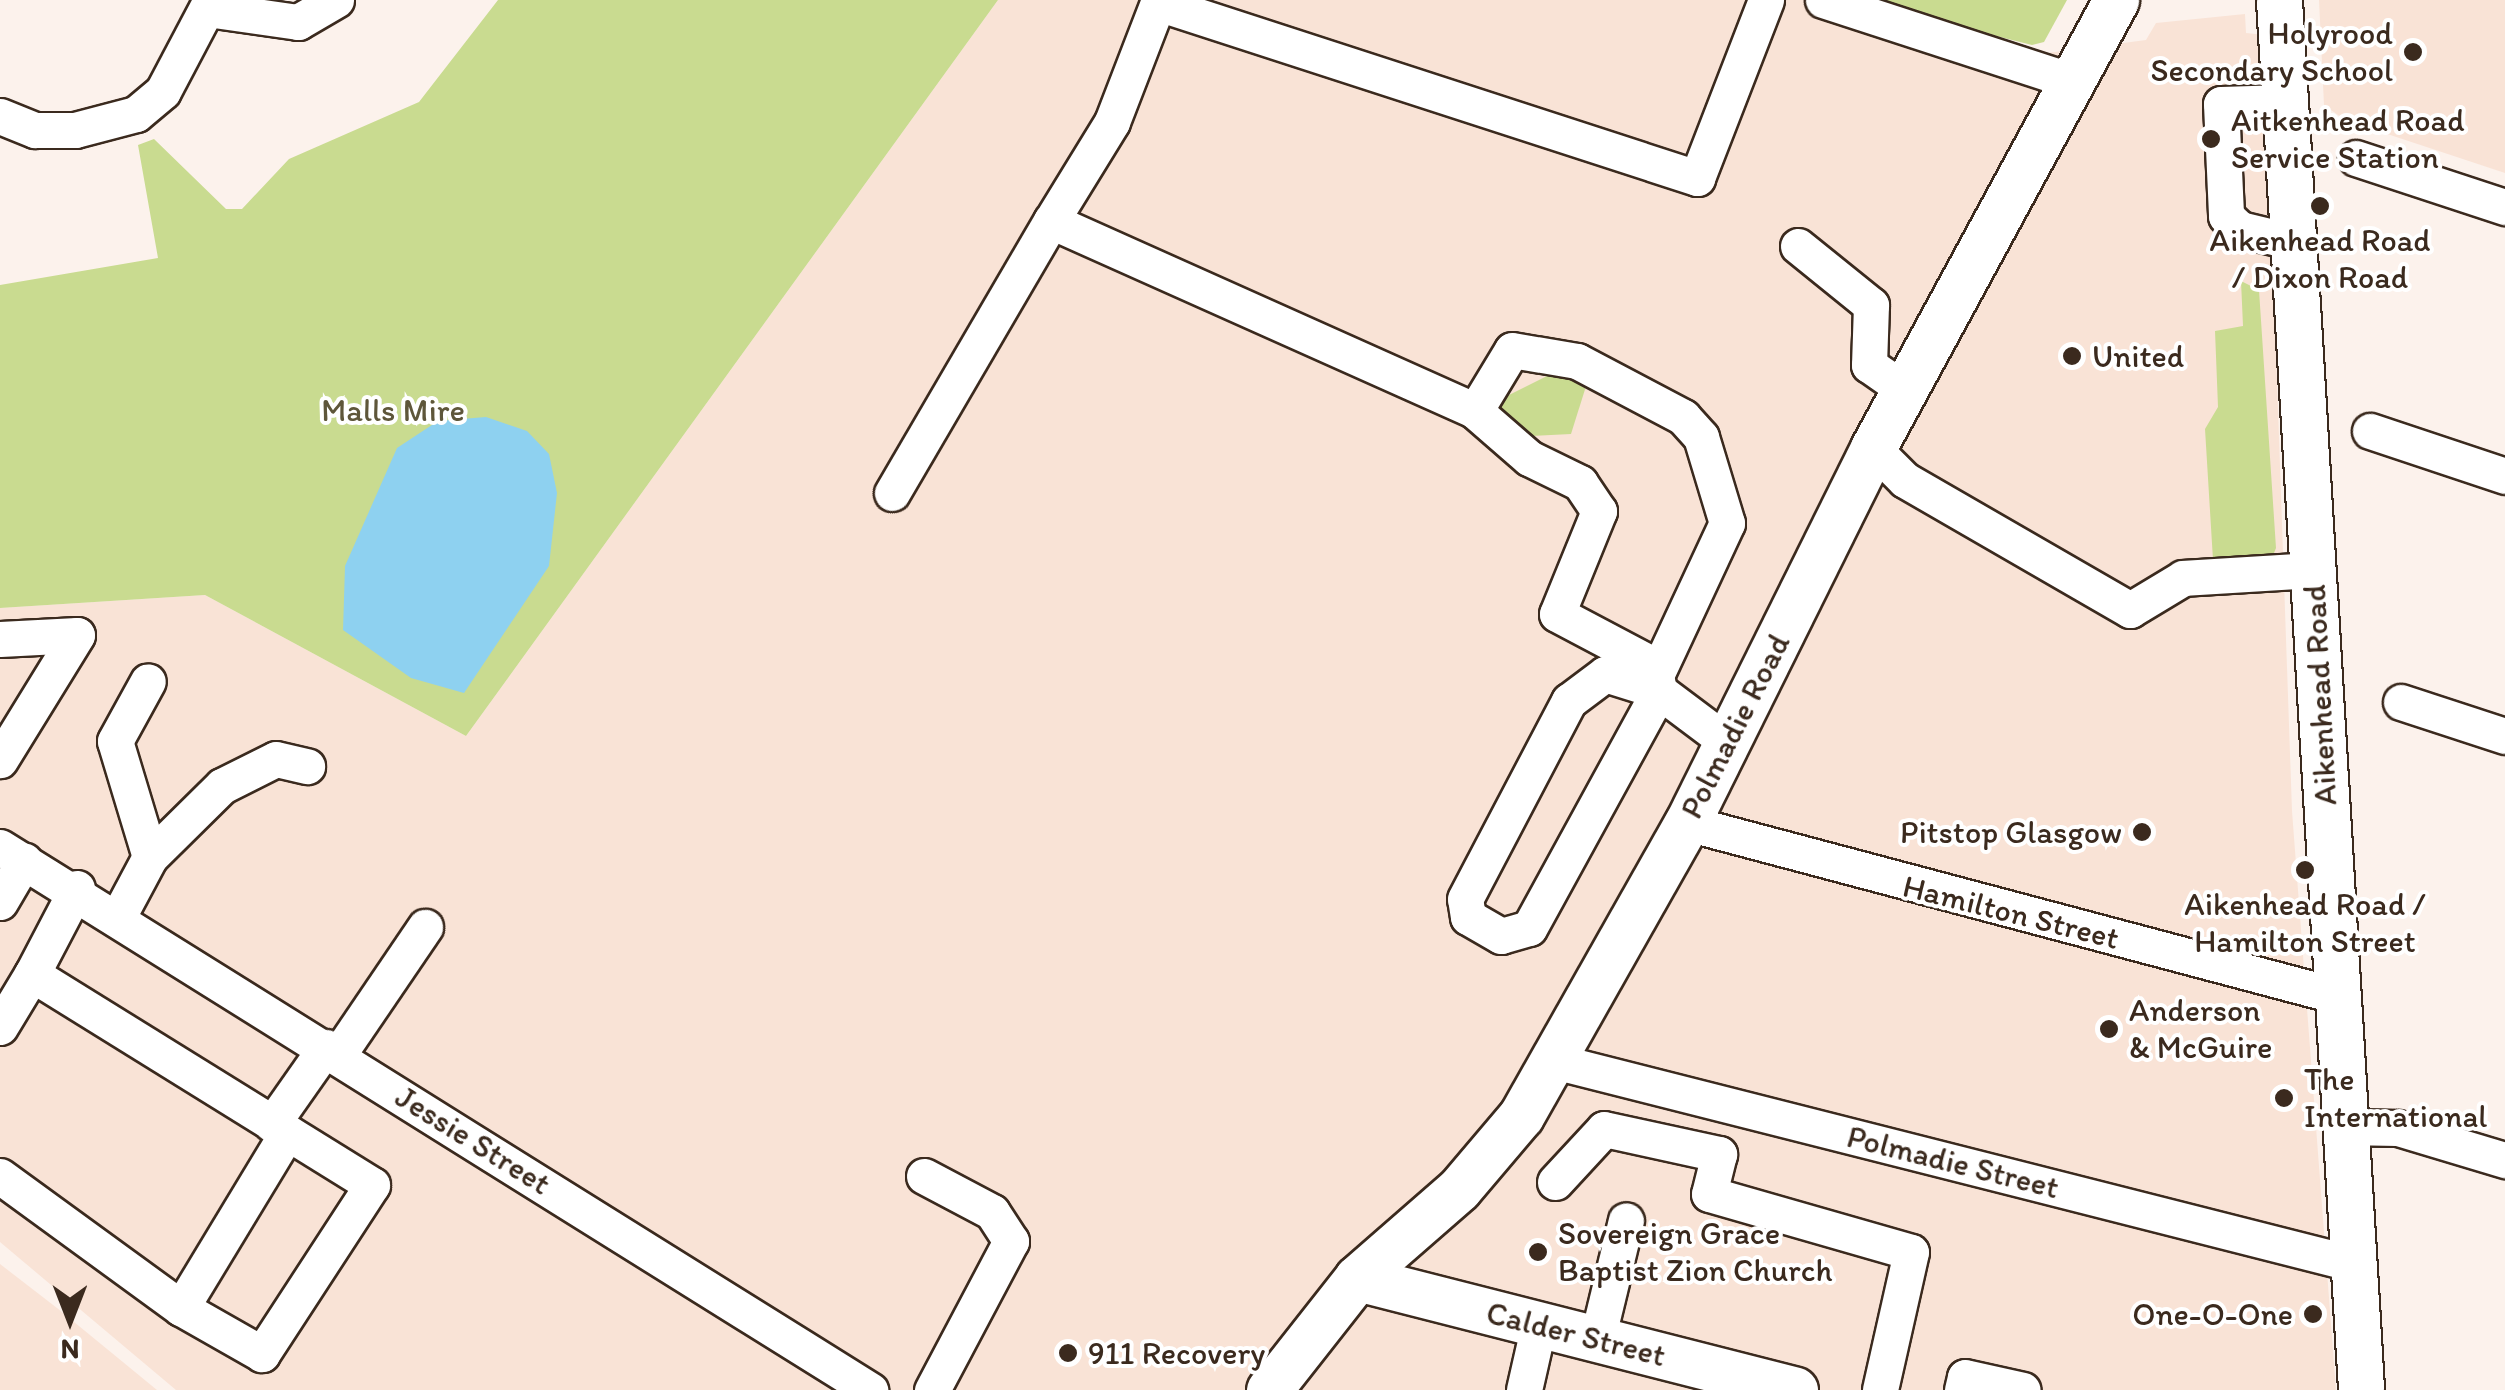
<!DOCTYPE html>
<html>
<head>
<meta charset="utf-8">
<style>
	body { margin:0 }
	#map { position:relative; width:2505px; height:1390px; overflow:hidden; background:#fcf2ec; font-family:Itim,sans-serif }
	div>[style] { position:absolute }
	.built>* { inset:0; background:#f9e3d6 }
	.green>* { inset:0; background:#c9db90 }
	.water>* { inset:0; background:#8ed1f0 }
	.roads { filter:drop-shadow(2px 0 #3b2a1e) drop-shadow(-2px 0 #3b2a1e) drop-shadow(0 2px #3b2a1e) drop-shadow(0 -2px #3b2a1e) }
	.minor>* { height:35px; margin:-17.5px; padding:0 17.5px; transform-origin:17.5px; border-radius:17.5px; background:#fff }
	.major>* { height:45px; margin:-22.5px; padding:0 22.5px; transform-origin:22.5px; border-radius:22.5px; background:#fff }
	.dots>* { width:28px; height:28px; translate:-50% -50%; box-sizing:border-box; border:5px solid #fff; border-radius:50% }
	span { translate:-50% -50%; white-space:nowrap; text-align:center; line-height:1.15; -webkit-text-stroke:8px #fff; paint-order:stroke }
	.poi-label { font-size:32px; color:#3b2a1e }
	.right { translate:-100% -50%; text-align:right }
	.left { translate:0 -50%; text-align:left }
	.park-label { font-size:32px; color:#5e563a }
	.street-label { font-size:32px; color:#3b2a1e }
	.north { position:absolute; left:20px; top:1270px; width:100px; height:100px; -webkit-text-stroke:8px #fff; paint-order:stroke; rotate:180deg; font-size:28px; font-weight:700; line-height:40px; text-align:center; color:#3b2a1e }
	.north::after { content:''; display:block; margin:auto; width:35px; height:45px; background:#3b2a1e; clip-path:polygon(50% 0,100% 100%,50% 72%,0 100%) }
</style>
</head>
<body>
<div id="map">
	<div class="built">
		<div style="clip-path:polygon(998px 0,1857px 0,2024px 56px,2146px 40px,2156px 23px,2245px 14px,2246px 33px,2265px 35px,2292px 811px,2336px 1390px,176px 1390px,0 1242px,0 608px,205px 595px,466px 736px)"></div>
		<div style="clip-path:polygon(2319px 0,2505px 0,2505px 173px,2345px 120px,2324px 105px)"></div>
		<div style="clip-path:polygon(0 1264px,57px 1308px,157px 1390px,0 1390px)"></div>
	</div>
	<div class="green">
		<div style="clip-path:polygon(498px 0,998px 0,466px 736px,205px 595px,0 608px,0 285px,158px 258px,138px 145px,154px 139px,226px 209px,242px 209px,289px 159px,419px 102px)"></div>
		<div style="clip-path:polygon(1852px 0,2067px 0,2044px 42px,2032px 45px)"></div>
		<div style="clip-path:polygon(2241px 281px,2259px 290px,2276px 548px,2272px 558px,2213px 560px,2205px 429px,2218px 407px,2215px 331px,2243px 326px)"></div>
		<div style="clip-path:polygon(1555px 372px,1587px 383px,1571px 434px,1531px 436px,1493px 418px,1493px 403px)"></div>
	</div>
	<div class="water">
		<div style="clip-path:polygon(486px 417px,527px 431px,549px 454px,557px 493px,549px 566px,464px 693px,411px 678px,343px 630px,345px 566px,397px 448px,438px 421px)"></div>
	</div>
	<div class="roads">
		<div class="minor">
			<div style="left:1159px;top:0;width:131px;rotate:111.1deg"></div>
			<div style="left:1112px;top:122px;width:116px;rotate:121.6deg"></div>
			<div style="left:1051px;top:221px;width:465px;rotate:24.1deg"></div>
			<div style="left:1475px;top:411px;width:71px;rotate:-58.8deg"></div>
			<div style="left:1512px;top:350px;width:66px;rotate:9.6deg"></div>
			<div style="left:1577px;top:361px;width:120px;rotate:27.8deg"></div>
			<div style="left:1683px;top:417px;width:27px;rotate:48deg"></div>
			<div style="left:1701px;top:437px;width:90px;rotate:73.2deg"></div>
			<div style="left:1727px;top:523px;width:168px;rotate:115deg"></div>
			<div style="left:1656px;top:675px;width:16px;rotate:79deg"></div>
			<div style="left:1659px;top:691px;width:85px;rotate:36.9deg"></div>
			<div style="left:1823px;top:0;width:265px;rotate:18deg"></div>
			<div style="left:1158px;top:3px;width:567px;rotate:17.99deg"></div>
			<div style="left:1697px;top:178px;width:191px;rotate:-68.8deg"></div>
			<div style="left:207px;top:9px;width:92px;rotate:8.1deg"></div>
			<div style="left:298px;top:22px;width:44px;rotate:-30.1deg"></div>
			<div style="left:2283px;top:102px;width:62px;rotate:178.2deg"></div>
			<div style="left:2221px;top:104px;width:112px;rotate:87.4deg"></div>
			<div style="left:2226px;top:216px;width:19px;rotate:43deg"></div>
			<div style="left:2240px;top:229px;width:51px;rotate:13.5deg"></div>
			<div style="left:0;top:116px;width:38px;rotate:22deg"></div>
			<div style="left:35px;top:130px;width:40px"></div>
			<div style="left:75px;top:130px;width:63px;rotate:-14.7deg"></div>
			<div style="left:136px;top:114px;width:35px;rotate:-40deg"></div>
			<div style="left:163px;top:91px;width:103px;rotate:-62.2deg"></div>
			<div style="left:2356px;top:158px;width:157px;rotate:18.2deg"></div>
			<div style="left:1798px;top:246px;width:94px;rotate:38.9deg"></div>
			<div style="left:1871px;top:305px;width:60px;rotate:91.9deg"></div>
			<div style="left:1869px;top:365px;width:44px;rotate:34.8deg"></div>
			<div style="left:1475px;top:411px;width:72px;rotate:41deg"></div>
			<div style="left:1529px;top:458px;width:57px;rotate:26.1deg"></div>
			<div style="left:1580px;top:483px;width:34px;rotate:56deg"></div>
			<div style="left:1599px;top:511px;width:111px;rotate:112.2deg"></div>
			<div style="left:1557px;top:614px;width:115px;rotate:27.9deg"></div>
			<div style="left:2370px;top:431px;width:142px;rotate:18.4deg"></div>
			<div style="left:1873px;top:448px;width:45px;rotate:45deg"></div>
			<div style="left:1905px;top:480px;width:260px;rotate:30deg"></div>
			<div style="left:2130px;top:610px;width:62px;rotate:-31.1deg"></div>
			<div style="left:2183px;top:578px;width:129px;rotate:-3.5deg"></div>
			<div style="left:892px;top:493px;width:315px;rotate:-59.7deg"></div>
			<div style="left:0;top:639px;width:77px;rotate:-3deg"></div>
			<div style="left:77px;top:635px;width:147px;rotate:121.6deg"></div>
			<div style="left:1605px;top:674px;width:57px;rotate:17.5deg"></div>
			<div style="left:1659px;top:691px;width:270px;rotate:118.7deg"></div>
			<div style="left:1529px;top:928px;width:29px;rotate:164deg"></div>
			<div style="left:1501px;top:936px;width:38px;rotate:-150deg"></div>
			<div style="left:1468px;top:917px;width:18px;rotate:-99deg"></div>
			<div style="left:1465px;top:899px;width:224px;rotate:-62.3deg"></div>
			<div style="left:1569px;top:701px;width:45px;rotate:-36.9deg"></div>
			<div style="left:2401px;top:702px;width:109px;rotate:18.1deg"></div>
			<div style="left:1687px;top:823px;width:674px;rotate:14.88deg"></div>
			<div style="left:0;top:847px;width:1026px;rotate:31.97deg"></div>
			<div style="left:150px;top:857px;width:101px;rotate:-44.6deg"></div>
			<div style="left:222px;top:786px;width:60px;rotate:-26.6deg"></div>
			<div style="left:276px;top:759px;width:32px;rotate:13deg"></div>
			<div style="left:0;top:902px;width:48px;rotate:-59.7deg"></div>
			<div style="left:119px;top:915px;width:66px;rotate:-61.9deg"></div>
			<div style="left:150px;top:857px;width:121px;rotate:-106.8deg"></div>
			<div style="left:115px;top:741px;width:68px;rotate:-61.2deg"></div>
			<div style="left:32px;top:974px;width:97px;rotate:-62.4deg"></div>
			<div style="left:0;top:1027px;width:62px;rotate:-58.9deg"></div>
			<div style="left:32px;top:974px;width:400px;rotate:31.8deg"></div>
			<div style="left:372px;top:1185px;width:202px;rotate:123.1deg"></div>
			<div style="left:262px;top:1354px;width:93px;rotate:-150.4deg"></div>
			<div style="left:181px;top:1308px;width:224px;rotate:-143.9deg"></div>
			<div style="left:338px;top:1055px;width:155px;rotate:-55.8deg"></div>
			<div style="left:1554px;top:1061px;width:822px;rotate:14.22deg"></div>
			<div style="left:272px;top:1124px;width:94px;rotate:-55deg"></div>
			<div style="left:2343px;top:1127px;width:55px;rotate:1deg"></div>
			<div style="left:2398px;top:1128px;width:112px;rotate:16.7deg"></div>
			<div style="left:924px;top:1176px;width:77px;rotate:27.9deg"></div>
			<div style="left:992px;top:1212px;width:35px;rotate:57deg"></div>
			<div style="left:1011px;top:1241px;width:169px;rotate:117.9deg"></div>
			<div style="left:1555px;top:1182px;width:72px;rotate:-47.2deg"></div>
			<div style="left:1604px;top:1129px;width:118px;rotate:12.3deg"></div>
			<div style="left:1719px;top:1154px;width:41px;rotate:104deg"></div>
			<div style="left:1709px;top:1194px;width:210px;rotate:16deg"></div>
			<div style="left:1911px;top:1252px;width:141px;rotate:102.7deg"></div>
			<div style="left:181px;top:1308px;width:205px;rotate:-58.8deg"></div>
			<div style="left:1597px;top:1340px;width:123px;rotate:-76.4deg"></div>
			<div style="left:1524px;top:1390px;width:68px;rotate:-77.2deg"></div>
			<div style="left:1962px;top:1390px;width:13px;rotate:-77deg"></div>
			<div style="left:1965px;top:1377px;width:59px;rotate:12.6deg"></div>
		</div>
		<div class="major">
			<div style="left:2279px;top:0;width:1392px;rotate:86.62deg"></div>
			<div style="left:1357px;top:1278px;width:452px;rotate:14.3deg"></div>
			<div style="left:1269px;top:1390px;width:142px;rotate:-51.8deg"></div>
			<div style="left:1357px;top:1278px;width:135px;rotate:-41.1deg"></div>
			<div style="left:1459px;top:1189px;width:96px;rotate:-49.7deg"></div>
			<div style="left:1521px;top:1116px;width:337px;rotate:-60.5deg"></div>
			<div style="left:1687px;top:823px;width:419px;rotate:-63.6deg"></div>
			<div style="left:1873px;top:448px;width:510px;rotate:-61.52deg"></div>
		</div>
	</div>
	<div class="dots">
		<div style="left:2413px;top:52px;background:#3b2a1e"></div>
		<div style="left:2211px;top:139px;background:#3b2a1e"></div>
		<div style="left:2320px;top:206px;background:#3b2a1e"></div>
		<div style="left:2072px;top:356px;background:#3b2a1e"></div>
		<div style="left:2142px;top:832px;background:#3b2a1e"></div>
		<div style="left:2305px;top:870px;background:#3b2a1e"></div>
		<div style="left:2109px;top:1029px;background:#3b2a1e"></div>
		<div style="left:2284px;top:1098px;background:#3b2a1e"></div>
		<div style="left:1538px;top:1252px;background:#3b2a1e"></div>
		<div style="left:2313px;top:1314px;background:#3b2a1e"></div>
		<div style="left:1068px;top:1353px;background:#3b2a1e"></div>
	</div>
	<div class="poi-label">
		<span class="right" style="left:2393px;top:52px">Holyrood<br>Secondary School</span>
		<span class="left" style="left:2231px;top:139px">Aitkenhead Road<br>Service Station</span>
		<span style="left:2320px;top:259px">Aikenhead Road<br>/ Dixon Road</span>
		<span class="left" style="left:2092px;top:356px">United</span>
		<span class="right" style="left:2122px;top:832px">Pitstop Glasgow</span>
		<span style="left:2305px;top:923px">Aikenhead Road /<br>Hamilton Street</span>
		<span class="left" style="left:2129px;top:1029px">Anderson<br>&amp; McGuire</span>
		<span class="left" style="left:2304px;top:1098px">The<br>International</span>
		<span class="left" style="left:1558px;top:1252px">Sovereign Grace<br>Baptist Zion Church</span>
		<span class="right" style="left:2293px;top:1314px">One-O-One</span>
		<span class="left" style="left:1088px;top:1353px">911 Recovery</span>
	</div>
	<div class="park-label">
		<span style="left:393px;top:410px">Malls Mire</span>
	</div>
	<div class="street-label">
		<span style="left:2320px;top:695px;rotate:-93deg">Aikenhead Road</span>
		<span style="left:1735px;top:726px;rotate:-63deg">Polmadie Road</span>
		<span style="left:2011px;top:912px;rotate:14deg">Hamilton Street</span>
		<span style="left:473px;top:1140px;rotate:32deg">Jessie Street</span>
		<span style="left:1953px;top:1162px;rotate:14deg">Polmadie Street</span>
		<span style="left:1576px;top:1334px;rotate:14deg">Calder Street</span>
	</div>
	<div class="north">N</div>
</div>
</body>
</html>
